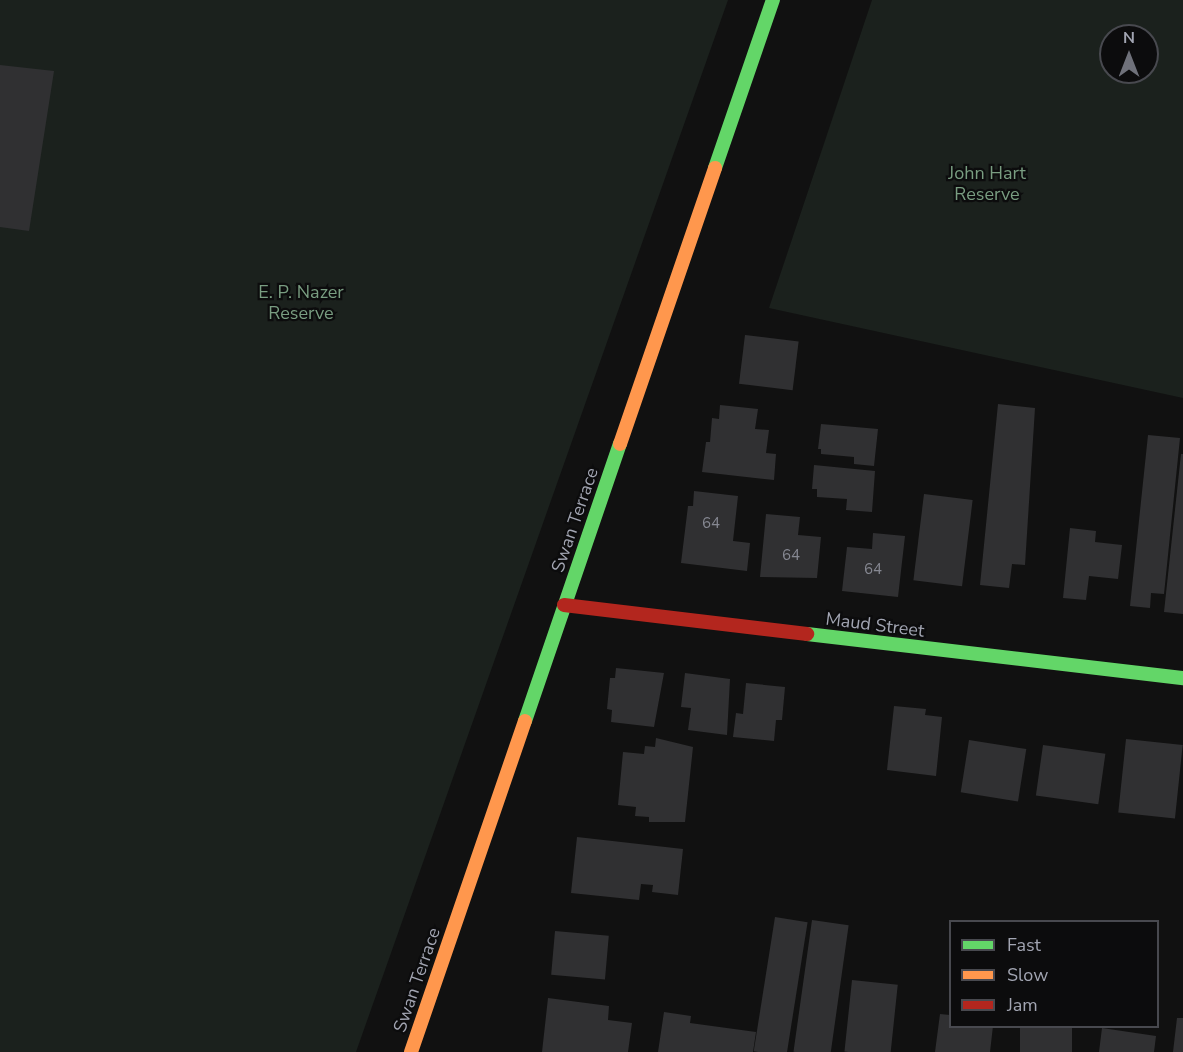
<!DOCTYPE html>
<html>
<head>
<meta charset="utf-8">
<style>
	body { margin:0 }
	#map { position:relative; width:1183px; height:1052px; overflow:hidden; background:#111; font-family:"Nunito Sans",sans-serif }
	div>[style] { position:absolute }
	.green>* { inset:0; background:#1b211d }
	.building>* { inset:0; background:#303032; transform-origin:0 0 }
	.fast>* { height:14px; margin:-7px; padding:0 7px; transform-origin:7px; border-radius:7px; background:#63d668 }
	.slow>* { height:14px; margin:-7px; padding:0 7px; transform-origin:7px; border-radius:7px; background:#ff974d }
	.jam>* { height:14px; margin:-7px; padding:0 7px; transform-origin:7px; border-radius:7px; background:#b3261e }
	span { translate:-50% -50%; white-space:nowrap; text-align:center; line-height:1.15; -webkit-text-stroke:4.5px #0c0c0d; paint-order:stroke }
	.number-label { font-size:15px; color:#868892 }
	.number-label span { -webkit-text-stroke-width:0 }
	.park-label { font-size:18px; color:#799d81 }
	.street-label { font-size:18px; color:#a2a5b2 }
	.legend { position:absolute; left:949px; top:920px; width:210px; height:108px; box-sizing:border-box; background:#0c0c0d; border:2px solid #48494f; margin:0; padding:8px 10px; list-style:none; font-size:18px; color:#a2a5b2 }
	.legend li { display:flex; align-items:center; gap:12px; height:30px }
	.legend b { width:30px; border:2px solid #48494f }
	.north { position:absolute; left:1099px; top:24px; width:60px; height:60px; box-sizing:border-box; background:#0c0c0d; border:2px solid #48494f; border-radius:50%; rotate:0deg; font-size:16px; font-weight:700; line-height:24px; text-align:center; color:#a2a5b2 }
	.north::after { content:''; display:block; margin:auto; width:21px; height:27px; background:#6f717a; clip-path:polygon(50% 0,100% 100%,50% 72%,0 100%) }
</style>
</head>
<body>
<div id="map">
	<div class="green">
		<div style="clip-path:polygon(0 0,728px 0,356px 1052px,0 1052px)"></div>
		<div style="clip-path:polygon(evenodd,872px 0,1183px 0,1183px 398px,769px 308px,872px 0,1111px 36px,1147px 36px,1147px 72px,1111px 72px,1111px 36px)"></div>
	</div>
	<div class="building">
		<div style="clip-path:polygon(0 65px,54px 71px,29px 231px,0 227px)"></div>
		<div style="left:745px;top:335px;width:54px;height:49px;rotate:7deg"></div>
		<div style="clip-path:polygon(998px 404px,1035px 408px,1025px 565px,1012px 564px,1009px 588px,980px 585px)"></div>
		<div style="clip-path:polygon(720px 405px,758px 409px,755px 429px,769px 430px,766px 453px,776px 454px,774px 480px,702px 472px,706px 442px,710px 442px,712px 418px,719px 419px)"></div>
		<div style="clip-path:polygon(821px 424px,878px 429px,874px 466px,854px 464px,854px 457px,821px 454px,821px 449px,818px 449px)"></div>
		<div style="clip-path:polygon(1148px 435px,1180px 438px,1164px 594px,1151px 593px,1150px 608px,1130px 606px)"></div>
		<div style="clip-path:polygon(1181px 454px,1183px 454px,1183px 614px,1164px 612px)"></div>
		<div style="clip-path:polygon(814px 465px,875px 471px,872px 512px,846px 510px,847px 499px,817px 497px,817px 489px,812px 489px)"></div>
		<div style="clip-path:polygon(694px 491px,738px 496px,733px 541px,750px 543px,747px 571px,681px 563px,688px 506px,693px 506px)"></div>
		<div style="left:924px;top:494px;width:49px;height:87px;rotate:7deg"></div>
		<div style="clip-path:polygon(766px 514px,800px 517px,798px 535px,821px 537px,817px 578px,760px 577px)"></div>
		<div style="clip-path:polygon(1070px 528px,1096px 531px,1095px 542px,1122px 545px,1118px 579px,1089px 576px,1086px 600px,1063px 598px)"></div>
		<div style="clip-path:polygon(873px 533px,905px 536px,898px 597px,842px 591px,847px 547px,872px 549px)"></div>
		<div style="clip-path:polygon(616px 668px,664px 673px,654px 727px,611px 722px,612px 710px,607px 709px,610px 678px,615px 678px)"></div>
		<div style="clip-path:polygon(685px 673px,730px 679px,727px 735px,688px 730px,691px 708px,681px 707px)"></div>
		<div style="clip-path:polygon(746px 683px,785px 687px,782px 720px,776px 720px,774px 741px,733px 737px,736px 713px,743px 714px)"></div>
		<div style="clip-path:polygon(894px 706px,926px 709px,925px 715px,942px 717px,936px 776px,887px 770px)"></div>
		<div style="clip-path:polygon(656px 738px,693px 747px,685px 822px,649px 822px,649px 817px,635px 816px,636px 807px,618px 805px,623px 752px,644px 754px,645px 746px,655px 747px)"></div>
		<div style="left:1126px;top:739px;width:57px;height:74px;rotate:6deg"></div>
		<div style="left:969px;top:740px;width:58px;height:53px;rotate:9deg"></div>
		<div style="left:1043px;top:745px;width:63px;height:51px;rotate:8deg"></div>
		<div style="clip-path:polygon(577px 837px,683px 849px,678px 895px,652px 892px,653px 885px,641px 884px,639px 900px,571px 893px)"></div>
		<div style="left:775px;top:917px;width:33px;height:136px;rotate:9deg"></div>
		<div style="left:812px;top:920px;width:37px;height:133px;rotate:8deg"></div>
		<div style="left:555px;top:931px;width:54px;height:44px;rotate:5deg"></div>
		<div style="left:852px;top:980px;width:46px;height:72px;rotate:6deg"></div>
		<div style="clip-path:polygon(548px 998px,609px 1006px,608px 1020px,632px 1023px,628px 1052px,542px 1052px)"></div>
		<div style="clip-path:polygon(664px 1012px,691px 1016px,690px 1023px,756px 1032px,753px 1052px,658px 1052px)"></div>
		<div style="clip-path:polygon(940px 1014px,950px 1015px,950px 1026px,993px 1026px,990px 1052px,935px 1052px)"></div>
		<div style="clip-path:polygon(1177px 1018px,1183px 1018px,1183px 1052px,1173px 1052px)"></div>
		<div style="left:1020px;top:1026px;width:52px;height:26px"></div>
		<div style="clip-path:polygon(1102px 1028px,1156px 1036px,1154px 1052px,1099px 1052px)"></div>
	</div>
	<div class="fast">
		<div style="left:715px;top:168px;width:178px;rotate:-71deg"></div>
		<div style="left:807px;top:634px;width:379px;rotate:6.7deg"></div>
		<div style="left:525px;top:721px;width:293px;rotate:-71.1deg"></div>
	</div>
	<div class="slow">
		<div style="left:620px;top:444px;width:292px;rotate:-71deg"></div>
		<div style="left:411px;top:1052px;width:350px;rotate:-71deg"></div>
	</div>
	<div class="jam">
		<div style="left:564px;top:605px;width:245px;rotate:6.8deg"></div>
	</div>
	<div class="number-label">
		<span style="left:711px;top:524px">64</span>
		<span style="left:791px;top:556px">64</span>
		<span style="left:873px;top:570px">64</span>
	</div>
	<div class="park-label">
		<span style="left:987px;top:184px">John Hart<br>Reserve</span>
		<span style="left:301px;top:303px">E. P. Nazer<br>Reserve</span>
	</div>
	<div class="street-label">
		<span style="left:575px;top:520px;rotate:-71deg">Swan Terrace</span>
		<span style="left:875px;top:625px;rotate:7deg">Maud Street</span>
		<span style="left:417px;top:980px;rotate:-71deg">Swan Terrace</span>
	</div>
	<ul class="legend">
	<li><b style="height:8px;background:#63d668"></b>Fast</li>
	<li><b style="height:8px;background:#ff974d"></b>Slow</li>
	<li><b style="height:8px;background:#b3261e"></b>Jam</li>
	</ul>
	<div class="north">N</div>
</div>
</body>
</html>
